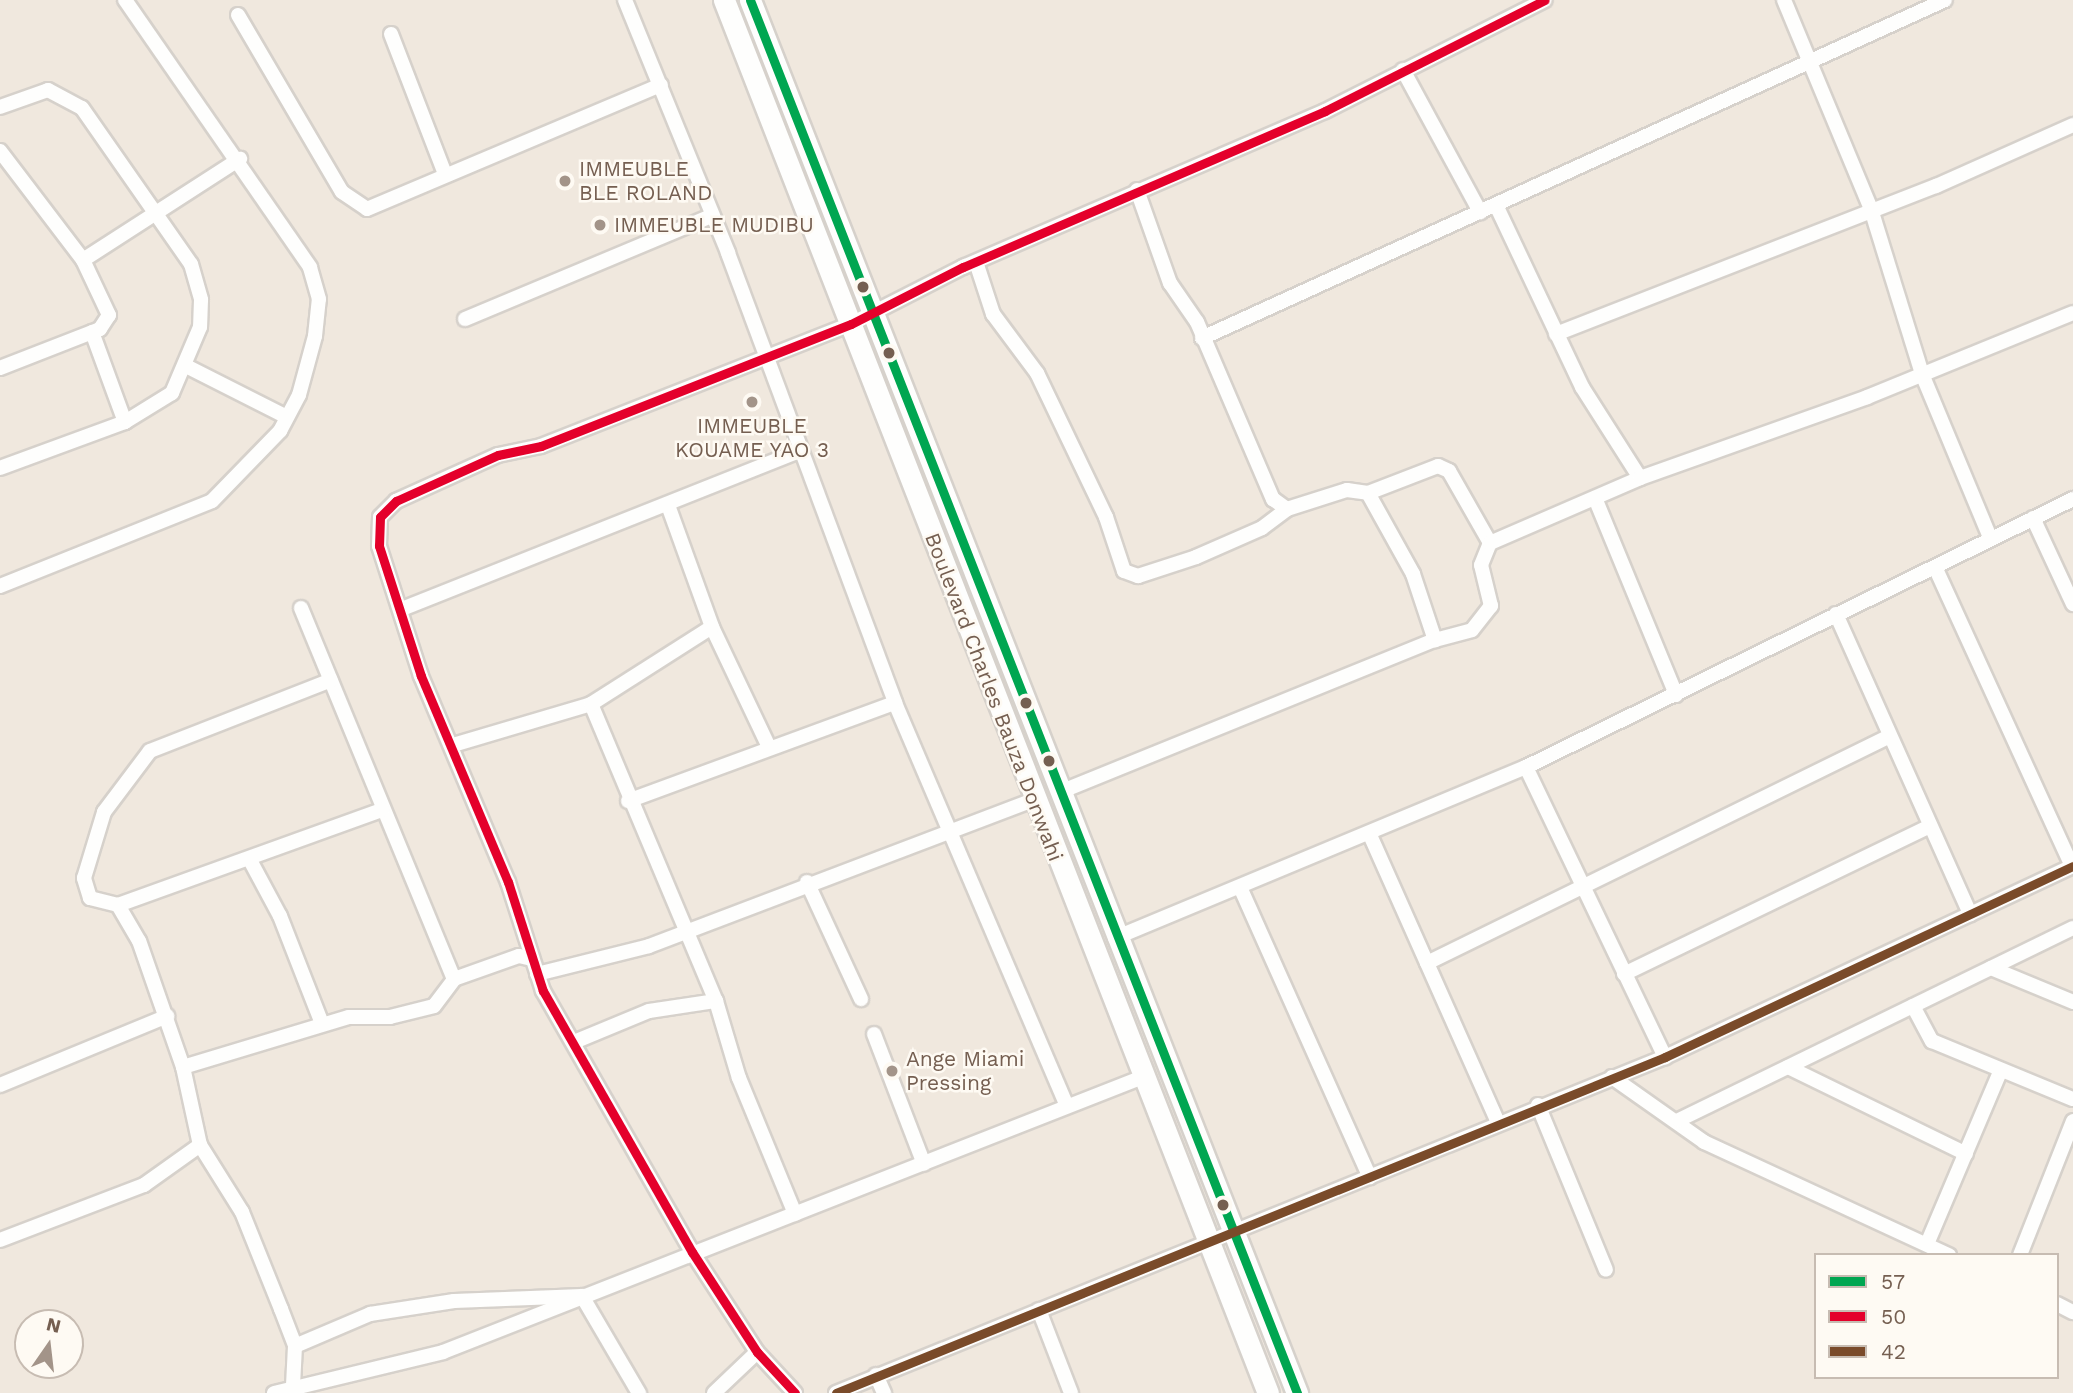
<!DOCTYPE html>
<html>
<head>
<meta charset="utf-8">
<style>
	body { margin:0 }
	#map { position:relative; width:2073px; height:1393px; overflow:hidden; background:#f8f5f0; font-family:"Work Sans",sans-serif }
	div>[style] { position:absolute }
	.residential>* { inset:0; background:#f0e8de }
	.roads { filter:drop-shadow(2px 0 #d6d1cb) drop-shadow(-2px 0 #d6d1cb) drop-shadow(0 2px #d6d1cb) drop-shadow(0 -2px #d6d1cb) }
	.minor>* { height:14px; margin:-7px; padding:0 7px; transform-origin:7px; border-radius:7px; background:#fefefd }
	.secondary>* { height:21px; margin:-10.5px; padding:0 10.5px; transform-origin:10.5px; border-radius:10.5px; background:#fefefd }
	.bus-1>* { height:9px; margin:-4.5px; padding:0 4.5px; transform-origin:4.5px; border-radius:4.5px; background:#00a651 }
	.bus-2>* { height:9px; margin:-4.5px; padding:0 4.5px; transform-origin:4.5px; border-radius:4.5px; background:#e4002b }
	.bus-3>* { height:9px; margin:-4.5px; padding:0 4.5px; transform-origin:4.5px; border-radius:4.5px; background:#7a4b2a }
	.dots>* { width:19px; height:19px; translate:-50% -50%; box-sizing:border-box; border:4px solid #fefaf3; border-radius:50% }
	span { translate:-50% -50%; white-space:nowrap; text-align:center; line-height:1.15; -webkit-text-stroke:5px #fefaf3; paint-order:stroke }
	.poi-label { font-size:21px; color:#755f51 }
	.left { translate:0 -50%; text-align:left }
	.street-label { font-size:21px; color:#755f51 }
	.legend { position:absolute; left:1814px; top:1253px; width:245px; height:126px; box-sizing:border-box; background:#fefaf3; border:2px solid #c7bcb2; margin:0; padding:9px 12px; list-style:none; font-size:21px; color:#755f51 }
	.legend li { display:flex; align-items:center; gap:14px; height:35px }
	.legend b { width:35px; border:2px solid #c7bcb2 }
	.north { position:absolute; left:14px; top:1309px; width:70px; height:70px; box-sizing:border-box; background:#fefaf3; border:2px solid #c7bcb2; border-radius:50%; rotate:14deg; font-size:19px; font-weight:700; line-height:28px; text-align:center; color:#755f51 }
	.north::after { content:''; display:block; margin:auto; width:24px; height:32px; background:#a39489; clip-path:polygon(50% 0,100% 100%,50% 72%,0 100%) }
</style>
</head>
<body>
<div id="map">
	<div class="residential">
		<div style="clip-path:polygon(evenodd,0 0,2073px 0,2073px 1393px,0 1393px,0 0,1816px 1255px,2057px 1255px,2057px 1377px,1816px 1377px,1816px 1255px,0 0,28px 1323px,70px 1323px,70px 1365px,28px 1365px,28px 1323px)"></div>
	</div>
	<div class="roads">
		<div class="minor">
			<div style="left:625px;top:0;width:273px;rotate:67.8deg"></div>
			<div style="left:728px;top:253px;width:480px;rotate:69.6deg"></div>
			<div style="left:895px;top:703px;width:438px;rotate:66.9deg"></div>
			<div style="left:1784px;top:0;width:226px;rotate:67.4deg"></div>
			<div style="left:1871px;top:209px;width:173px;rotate:72.8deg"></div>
			<div style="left:1922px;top:374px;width:177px;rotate:67.4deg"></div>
			<div style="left:238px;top:15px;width:205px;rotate:59.6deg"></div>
			<div style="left:342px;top:192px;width:30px;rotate:34deg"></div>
			<div style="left:367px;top:209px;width:319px;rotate:-22.9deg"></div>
			<div style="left:391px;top:34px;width:150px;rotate:68.9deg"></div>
			<div style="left:1403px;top:70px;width:162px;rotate:61.5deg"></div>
			<div style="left:0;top:107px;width:51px;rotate:-19.5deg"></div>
			<div style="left:48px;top:90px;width:38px;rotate:28deg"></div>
			<div style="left:82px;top:108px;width:190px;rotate:55.1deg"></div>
			<div style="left:191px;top:264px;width:37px;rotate:74deg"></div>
			<div style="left:201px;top:300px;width:27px;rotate:92deg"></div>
			<div style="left:200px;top:327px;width:72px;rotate:113deg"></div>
			<div style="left:172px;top:393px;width:55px;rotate:148.3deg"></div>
			<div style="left:125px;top:422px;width:133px;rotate:159.8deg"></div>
			<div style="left:0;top:151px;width:137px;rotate:52.7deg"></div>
			<div style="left:83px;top:260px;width:61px;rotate:64.7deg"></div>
			<div style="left:109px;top:315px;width:17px;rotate:123deg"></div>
			<div style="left:100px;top:329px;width:107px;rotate:158.7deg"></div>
			<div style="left:1137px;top:190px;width:99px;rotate:70.5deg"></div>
			<div style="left:1170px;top:283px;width:47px;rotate:55.3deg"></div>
			<div style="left:1197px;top:322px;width:193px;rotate:66.8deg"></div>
			<div style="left:1273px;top:499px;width:17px;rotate:36deg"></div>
			<div style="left:1287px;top:509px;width:63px;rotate:-17.6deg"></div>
			<div style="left:1347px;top:490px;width:21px;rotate:8deg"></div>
			<div style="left:1368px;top:493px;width:93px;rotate:60.9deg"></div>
			<div style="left:1413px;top:574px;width:70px;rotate:71.6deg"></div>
			<div style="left:1496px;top:205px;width:201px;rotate:64.7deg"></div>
			<div style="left:1582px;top:387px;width:108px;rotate:57.5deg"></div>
			<div style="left:83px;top:260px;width:187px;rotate:-32.8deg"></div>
			<div style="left:976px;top:262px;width:55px;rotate:71.9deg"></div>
			<div style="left:993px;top:314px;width:74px;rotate:53.3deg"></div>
			<div style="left:1037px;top:373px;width:160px;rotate:64.4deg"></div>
			<div style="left:1106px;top:517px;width:57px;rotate:71.6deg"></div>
			<div style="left:1124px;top:571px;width:15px;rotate:20deg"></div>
			<div style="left:1138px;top:576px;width:61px;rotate:-18.1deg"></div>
			<div style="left:1196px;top:557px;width:72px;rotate:-23.7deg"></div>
			<div style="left:1262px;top:528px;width:31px;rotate:-37deg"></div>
			<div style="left:465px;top:319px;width:267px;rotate:-22.7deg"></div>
			<div style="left:92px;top:332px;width:96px;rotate:69.9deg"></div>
			<div style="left:1556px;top:334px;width:408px;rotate:-21.3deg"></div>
			<div style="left:1936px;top:186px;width:150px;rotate:-24deg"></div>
			<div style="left:1202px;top:338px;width:816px;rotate:-24.46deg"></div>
			<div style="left:186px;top:366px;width:113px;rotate:26.8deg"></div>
			<div style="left:1368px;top:493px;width:75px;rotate:-21.1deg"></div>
			<div style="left:1438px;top:466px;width:12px;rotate:24deg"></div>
			<div style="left:1449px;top:471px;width:83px;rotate:60.3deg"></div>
			<div style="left:1595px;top:498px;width:213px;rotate:67.6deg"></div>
			<div style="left:669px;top:508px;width:127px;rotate:70.1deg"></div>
			<div style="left:712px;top:627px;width:133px;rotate:64.6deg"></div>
			<div style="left:2033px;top:518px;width:95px;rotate:65.1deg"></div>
			<div style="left:1935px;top:567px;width:329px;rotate:65.4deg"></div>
			<div style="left:0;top:586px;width:228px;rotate:-21.8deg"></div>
			<div style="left:212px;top:501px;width:98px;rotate:-45.8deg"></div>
			<div style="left:280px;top:431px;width:41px;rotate:-62.2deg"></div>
			<div style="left:299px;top:395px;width:61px;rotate:-74.8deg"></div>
			<div style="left:315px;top:336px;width:37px;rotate:-84deg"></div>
			<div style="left:319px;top:299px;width:33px;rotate:-106deg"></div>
			<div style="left:310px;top:267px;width:325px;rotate:-124.7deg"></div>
			<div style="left:301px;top:608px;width:401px;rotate:67.6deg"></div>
			<div style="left:454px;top:979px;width:69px;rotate:-19.5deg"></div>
			<div style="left:519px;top:956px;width:13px;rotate:13deg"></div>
			<div style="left:402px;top:609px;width:428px;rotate:-21.7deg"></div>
			<div style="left:1836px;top:614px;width:329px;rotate:65.9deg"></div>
			<div style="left:591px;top:704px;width:322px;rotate:67.2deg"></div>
			<div style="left:453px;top:745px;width:144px;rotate:-16.5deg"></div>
			<div style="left:591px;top:704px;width:143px;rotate:-32.5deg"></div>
			<div style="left:1526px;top:767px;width:322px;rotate:64.4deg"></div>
			<div style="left:1060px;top:792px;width:405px;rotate:-22.1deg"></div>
			<div style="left:1435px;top:640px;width:38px;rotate:-15deg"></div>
			<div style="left:1472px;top:630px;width:31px;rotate:-52deg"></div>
			<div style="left:1491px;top:606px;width:42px;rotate:-103.7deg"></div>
			<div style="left:1481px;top:565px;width:24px;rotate:-68deg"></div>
			<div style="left:1490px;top:543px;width:163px;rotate:-23.4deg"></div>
			<div style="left:1640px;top:478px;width:241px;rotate:-19.6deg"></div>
			<div style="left:1867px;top:397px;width:222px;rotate:-22.2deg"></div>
			<div style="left:628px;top:801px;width:284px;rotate:-20.2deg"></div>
			<div style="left:1370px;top:835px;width:312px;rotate:66deg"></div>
			<div style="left:251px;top:862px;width:61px;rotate:61.8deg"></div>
			<div style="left:280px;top:916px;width:116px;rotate:68.7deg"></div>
			<div style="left:807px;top:882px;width:129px;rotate:65.2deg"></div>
			<div style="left:1240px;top:887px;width:318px;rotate:65.9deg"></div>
			<div style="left:118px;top:905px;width:281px;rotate:-19.8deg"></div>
			<div style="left:1115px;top:938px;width:445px;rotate:-22.6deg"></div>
			<div style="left:1526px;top:767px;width:609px;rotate:-26.1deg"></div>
			<div style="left:1427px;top:963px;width:513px;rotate:-26.12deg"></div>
			<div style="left:1991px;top:968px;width:89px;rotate:22.5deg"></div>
			<div style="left:537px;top:974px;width:115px;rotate:-14deg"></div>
			<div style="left:649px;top:946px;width:411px;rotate:-20.8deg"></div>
			<div style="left:1624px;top:974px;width:340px;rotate:-25.8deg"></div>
			<div style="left:1913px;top:1006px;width:40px;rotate:62deg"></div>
			<div style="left:1932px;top:1041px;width:152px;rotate:22.4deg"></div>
			<div style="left:874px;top:1034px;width:139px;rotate:69deg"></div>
			<div style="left:574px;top:1042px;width:81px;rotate:-22.5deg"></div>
			<div style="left:649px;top:1011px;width:68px;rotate:-8.5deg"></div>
			<div style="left:716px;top:1001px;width:80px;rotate:73.4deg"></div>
			<div style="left:739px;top:1078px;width:147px;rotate:67.6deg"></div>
			<div style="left:183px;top:1067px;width:173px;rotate:-16.8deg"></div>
			<div style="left:349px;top:1017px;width:41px"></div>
			<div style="left:390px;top:1017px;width:45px;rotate:-14deg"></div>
			<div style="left:434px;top:1006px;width:34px;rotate:-53deg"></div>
			<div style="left:1788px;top:1067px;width:198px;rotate:26deg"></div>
			<div style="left:1612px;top:1077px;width:113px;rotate:35.2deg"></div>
			<div style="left:1704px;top:1142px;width:270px;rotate:24.8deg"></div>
			<div style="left:0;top:1085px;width:181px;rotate:-22.4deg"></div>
			<div style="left:1538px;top:1105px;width:178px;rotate:67.6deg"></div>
			<div style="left:1679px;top:1120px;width:438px;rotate:-26deg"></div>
			<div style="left:200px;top:1145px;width:79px;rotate:57.9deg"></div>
			<div style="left:242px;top:1212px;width:105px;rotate:68.1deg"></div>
			<div style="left:281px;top:1309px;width:40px;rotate:69deg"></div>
			<div style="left:295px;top:1346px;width:40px;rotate:92.9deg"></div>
			<div style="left:0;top:1240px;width:154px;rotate:-20.9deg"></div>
			<div style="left:144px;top:1185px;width:69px;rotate:-35.5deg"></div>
			<div style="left:200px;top:1145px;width:80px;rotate:-102.3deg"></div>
			<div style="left:183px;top:1067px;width:133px;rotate:-109.2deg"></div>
			<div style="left:139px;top:941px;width:42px;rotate:-120.3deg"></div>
			<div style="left:118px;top:905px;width:29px;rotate:-166deg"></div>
			<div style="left:90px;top:898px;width:21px;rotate:-107deg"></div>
			<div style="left:84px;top:878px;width:69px;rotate:-73.1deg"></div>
			<div style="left:104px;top:812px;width:76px;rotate:-53deg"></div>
			<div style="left:150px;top:751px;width:194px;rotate:-21.4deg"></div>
			<div style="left:1927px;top:1244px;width:189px;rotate:-67deg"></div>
			<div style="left:2020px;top:1255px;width:144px;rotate:-68.4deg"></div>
			<div style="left:2057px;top:1304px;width:18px;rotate:27deg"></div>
			<div style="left:1039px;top:1310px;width:89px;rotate:68.9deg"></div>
			<div style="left:295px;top:1346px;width:82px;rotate:-23.1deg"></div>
			<div style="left:370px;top:1314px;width:85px;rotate:-8.8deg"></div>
			<div style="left:454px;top:1301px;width:128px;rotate:-2.2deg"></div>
			<div style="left:582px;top:1296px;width:113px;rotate:59.6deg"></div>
			<div style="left:876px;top:1375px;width:20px;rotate:66deg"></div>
			<div style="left:274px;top:1393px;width:174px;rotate:-13.6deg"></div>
			<div style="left:443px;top:1352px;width:752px;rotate:-21.45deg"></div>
			<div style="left:714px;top:1393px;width:59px;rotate:-43.6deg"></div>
			<div style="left:795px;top:1393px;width:56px;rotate:-132.8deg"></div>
			<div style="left:757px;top:1352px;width:119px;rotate:-123deg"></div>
			<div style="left:692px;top:1252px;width:301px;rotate:-119.7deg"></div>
			<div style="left:543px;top:991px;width:114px;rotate:-107.8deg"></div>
			<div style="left:508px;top:882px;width:224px;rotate:-112.9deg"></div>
			<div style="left:421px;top:676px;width:137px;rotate:-107.9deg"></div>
			<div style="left:379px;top:546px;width:29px;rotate:-88deg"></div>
			<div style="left:380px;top:517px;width:23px;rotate:-45deg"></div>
			<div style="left:396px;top:501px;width:112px;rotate:-24.3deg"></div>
			<div style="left:498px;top:455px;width:44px;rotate:-11.8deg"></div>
			<div style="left:541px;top:446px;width:333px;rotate:-21.5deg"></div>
			<div style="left:851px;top:324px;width:126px;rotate:-27deg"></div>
			<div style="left:963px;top:267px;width:394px;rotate:-23.3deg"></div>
			<div style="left:1325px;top:111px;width:246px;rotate:-26.8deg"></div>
			<div style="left:836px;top:1393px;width:895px;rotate:-22.06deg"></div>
			<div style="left:1665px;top:1057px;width:450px;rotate:-25.1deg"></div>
		</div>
		<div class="secondary">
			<div style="left:724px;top:0;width:1495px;rotate:68.67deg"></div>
			<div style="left:750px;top:0;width:1497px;rotate:68.56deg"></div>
		</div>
	</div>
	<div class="bus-1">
		<div style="left:750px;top:0;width:1497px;rotate:68.56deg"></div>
	</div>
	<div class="bus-2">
		<div style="left:795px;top:1393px;width:56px;rotate:-132.8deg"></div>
		<div style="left:757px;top:1352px;width:119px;rotate:-123deg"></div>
		<div style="left:692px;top:1252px;width:301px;rotate:-119.7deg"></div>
		<div style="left:543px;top:991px;width:114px;rotate:-107.8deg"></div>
		<div style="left:508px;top:882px;width:224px;rotate:-112.9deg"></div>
		<div style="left:421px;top:676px;width:137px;rotate:-107.9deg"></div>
		<div style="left:379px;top:546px;width:29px;rotate:-88deg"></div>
		<div style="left:380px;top:517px;width:23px;rotate:-45deg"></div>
		<div style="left:396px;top:501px;width:112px;rotate:-24.3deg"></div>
		<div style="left:498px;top:455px;width:44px;rotate:-11.8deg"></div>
		<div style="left:541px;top:446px;width:333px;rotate:-21.5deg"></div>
		<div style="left:851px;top:324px;width:126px;rotate:-27deg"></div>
		<div style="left:963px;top:267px;width:394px;rotate:-23.3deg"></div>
		<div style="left:1325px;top:111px;width:246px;rotate:-26.8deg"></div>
	</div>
	<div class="bus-3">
		<div style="left:836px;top:1393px;width:895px;rotate:-22.06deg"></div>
		<div style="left:1665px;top:1057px;width:450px;rotate:-25.1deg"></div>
	</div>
	<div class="dots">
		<div style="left:565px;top:181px;background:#a39489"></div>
		<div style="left:600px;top:225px;background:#a39489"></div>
		<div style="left:863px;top:287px;background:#755f51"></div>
		<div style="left:889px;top:353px;background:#755f51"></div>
		<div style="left:752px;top:402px;background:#a39489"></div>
		<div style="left:1026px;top:703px;background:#755f51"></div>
		<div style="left:1049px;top:761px;background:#755f51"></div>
		<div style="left:892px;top:1071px;background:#a39489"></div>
		<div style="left:1223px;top:1205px;background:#755f51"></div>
	</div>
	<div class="poi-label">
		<span class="left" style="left:579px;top:181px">IMMEUBLE<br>BLE ROLAND</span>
		<span class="left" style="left:614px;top:225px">IMMEUBLE MUDIBU</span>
		<span style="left:752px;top:438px">IMMEUBLE<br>KOUAME YAO 3</span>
		<span class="left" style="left:906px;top:1071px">Ange Miami<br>Pressing</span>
	</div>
	<div class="street-label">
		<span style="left:994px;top:697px;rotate:69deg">Boulevard Charles Bauza Donwahi</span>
	</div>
	<ul class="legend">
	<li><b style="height:9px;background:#00a651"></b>57</li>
	<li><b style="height:9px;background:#e4002b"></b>50</li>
	<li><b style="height:9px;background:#7a4b2a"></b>42</li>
	</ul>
	<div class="north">N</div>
</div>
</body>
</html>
